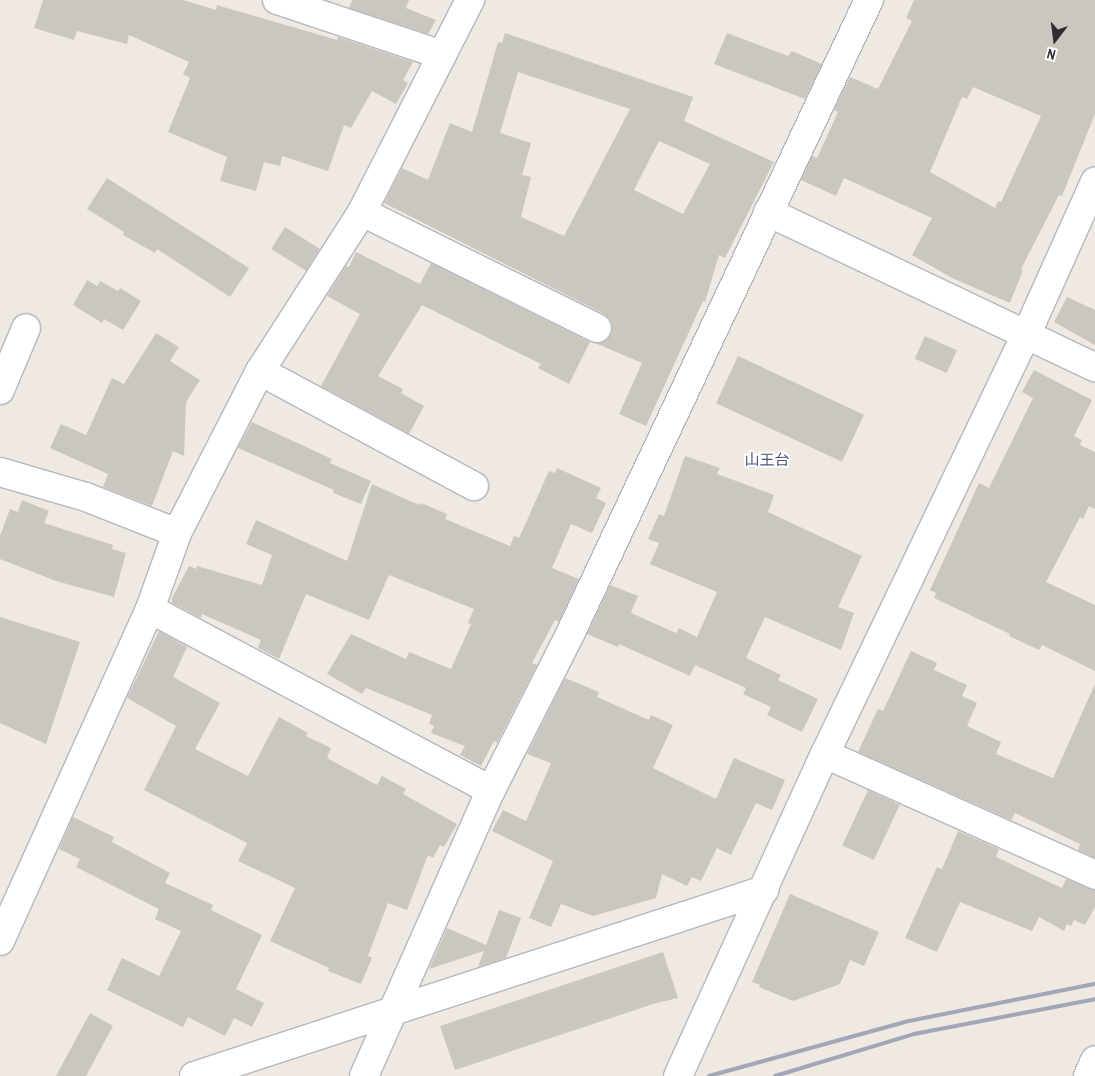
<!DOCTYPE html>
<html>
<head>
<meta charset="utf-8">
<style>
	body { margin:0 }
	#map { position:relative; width:1095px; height:1076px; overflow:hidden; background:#efe9e1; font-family:"Archivo Narrow","Noto Sans JP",sans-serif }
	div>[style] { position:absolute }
	.building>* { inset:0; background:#cbc7bf; transform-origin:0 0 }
	.roads { filter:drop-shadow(1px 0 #b4b7c1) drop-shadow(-1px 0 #b4b7c1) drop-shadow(0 1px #b4b7c1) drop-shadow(0 -1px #b4b7c1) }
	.street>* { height:28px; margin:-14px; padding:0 14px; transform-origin:14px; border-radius:14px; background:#fff }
	.secondary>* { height:28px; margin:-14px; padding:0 14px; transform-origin:14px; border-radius:14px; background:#fff }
	.rail>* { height:4px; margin:-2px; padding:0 2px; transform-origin:2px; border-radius:2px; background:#a3a6b8 }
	span { translate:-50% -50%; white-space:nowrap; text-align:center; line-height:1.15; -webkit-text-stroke:4px #fff; paint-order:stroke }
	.quarter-label { font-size:15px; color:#4d5680 }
	.north { position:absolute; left:1030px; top:15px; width:50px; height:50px; -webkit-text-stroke:4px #fff; paint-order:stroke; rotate:195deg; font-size:14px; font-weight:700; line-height:20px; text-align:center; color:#2e2e2e }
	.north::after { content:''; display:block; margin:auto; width:18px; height:22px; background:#2e2e2e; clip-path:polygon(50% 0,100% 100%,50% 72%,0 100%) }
</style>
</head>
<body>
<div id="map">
	<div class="building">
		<div style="clip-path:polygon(43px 0,183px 0,216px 10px,217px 5px,337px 40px,338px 37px,413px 62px,403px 80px,408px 83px,396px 104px,372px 91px,351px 128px,344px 125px,328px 171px,282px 156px,280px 166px,264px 162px,256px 191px,220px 181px,227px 157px,168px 132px,190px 78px,183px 74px,189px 62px,129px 35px,127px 44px,77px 31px,74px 40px,34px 28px)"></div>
		<div style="clip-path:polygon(352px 0,409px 0,406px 8px,436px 20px,428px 34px,349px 8px)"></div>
		<div style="clip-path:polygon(evenodd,914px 0,1095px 0,1095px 114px,1062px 196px,1059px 195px,1021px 269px,1023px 270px,1010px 303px,952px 278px,912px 255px,932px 218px,844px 178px,836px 196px,801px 180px,812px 156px,817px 158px,838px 112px,834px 110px,850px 77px,878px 89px,912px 21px,906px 18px,914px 0,973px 87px,1041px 116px,1001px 202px,998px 201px,995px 208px,930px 172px,962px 97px,967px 99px,973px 87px)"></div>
		<div style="clip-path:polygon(evenodd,505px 33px,693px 97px,684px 121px,774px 162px,725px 258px,719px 255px,705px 302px,703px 301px,646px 426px,619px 414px,642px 363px,595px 343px,605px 341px,611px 334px,612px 326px,610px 319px,604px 314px,384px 203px,402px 168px,428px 180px,450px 123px,472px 132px,498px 42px,502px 43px,505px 33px,518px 72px,630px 109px,564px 236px,521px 217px,531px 177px,522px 175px,531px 143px,500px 133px,518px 72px,505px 33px,659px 141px,710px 164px,683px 214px,634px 190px,659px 141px)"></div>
		<div style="clip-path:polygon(727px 33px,788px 56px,792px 51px,822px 64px,805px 99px,714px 64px)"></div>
		<div style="clip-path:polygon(107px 178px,249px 268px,230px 297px,157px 249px,155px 253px,123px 235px,124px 232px,87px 209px)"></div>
		<div style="left:285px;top:227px;width:41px;height:26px;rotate:32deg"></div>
		<div style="clip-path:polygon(356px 252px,420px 284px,431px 263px,590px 342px,569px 384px,538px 368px,541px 364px,422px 305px,378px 376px,403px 389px,401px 393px,424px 406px,409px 434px,321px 386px,360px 314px,327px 296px,346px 266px,349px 267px)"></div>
		<div style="clip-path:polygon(87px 280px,97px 286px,100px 281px,118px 291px,120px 288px,141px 301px,123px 330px,104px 319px,102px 323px,73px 305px)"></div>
		<div style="clip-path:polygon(1067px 297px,1095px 310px,1095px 345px,1054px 322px)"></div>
		<div style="clip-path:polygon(156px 333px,179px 347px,170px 361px,200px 380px,186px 402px,184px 456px,173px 451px,152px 506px,103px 487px,108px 474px,50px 448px,61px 424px,86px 435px,112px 378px,124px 384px)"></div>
		<div style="left:925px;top:336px;width:35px;height:25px;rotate:24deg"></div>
		<div style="left:738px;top:356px;width:139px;height:52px;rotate:25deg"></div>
		<div style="clip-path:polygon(1034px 370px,1092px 400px,1074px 436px,1082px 440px,1080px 445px,1095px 452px,1095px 509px,1089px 506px,1083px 519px,1080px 517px,1046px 582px,1095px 605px,1095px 671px,1042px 645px,1039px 650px,1009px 636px,1010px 634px,934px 598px,936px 593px,930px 590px,979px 483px,989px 488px,1033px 398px,1022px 392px)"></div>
		<div style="clip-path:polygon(252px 422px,332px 459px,330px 463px,371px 481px,361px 504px,333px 493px,334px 490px,238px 448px)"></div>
		<div style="clip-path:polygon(685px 456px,720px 468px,717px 474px,774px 495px,768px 512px,862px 556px,838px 607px,854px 613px,841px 650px,765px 617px,746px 658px,781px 675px,778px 680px,818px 699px,802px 732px,767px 715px,771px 707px,743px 694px,746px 688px,695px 665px,690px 676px,619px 644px,618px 647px,587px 634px,610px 585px,638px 596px,631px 613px,676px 633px,679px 628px,697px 637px,717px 592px,650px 564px,659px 543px,648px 539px,659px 514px,664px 516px)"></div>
		<div style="clip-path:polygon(557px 468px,601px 488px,596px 498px,606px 503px,592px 533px,571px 524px,552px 568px,579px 579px,559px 622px,555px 620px,532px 663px,537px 665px,497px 743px,494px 741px,481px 766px,460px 755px,465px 746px,431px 733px,434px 726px,429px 724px,432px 715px,366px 688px,362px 694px,327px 674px,351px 634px,406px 659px,409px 652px,451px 669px,471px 624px,468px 623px,474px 609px,389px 575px,369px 620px,306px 594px,279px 659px,258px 648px,261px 640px,202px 614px,201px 618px,172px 603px,172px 598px,189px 566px,196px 569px,197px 566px,262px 585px,272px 555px,246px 544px,256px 520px,347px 561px,372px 484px,419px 505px,421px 503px,447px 514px,445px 519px,510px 546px,514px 536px,519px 538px,549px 471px,555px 473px)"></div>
		<div style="clip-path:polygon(22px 500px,49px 511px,44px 523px,113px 545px,112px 549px,126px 553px,114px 597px,56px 581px,0 559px,0 536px,10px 509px,18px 512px)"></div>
		<div style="clip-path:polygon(0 617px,80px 642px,46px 744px,0 723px)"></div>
		<div style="clip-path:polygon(159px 631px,187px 647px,173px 677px,220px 703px,195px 749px,248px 776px,279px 717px,308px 733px,306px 736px,331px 748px,327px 758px,377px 785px,382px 776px,406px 789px,403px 794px,457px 824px,444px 847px,440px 845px,433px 858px,428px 855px,407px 910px,388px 903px,368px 956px,372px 958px,361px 984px,328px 971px,329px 968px,270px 941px,295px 888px,238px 861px,247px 843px,144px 790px,176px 726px,127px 698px)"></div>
		<div style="clip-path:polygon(911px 651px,937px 663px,934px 670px,967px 685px,962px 696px,977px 703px,967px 726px,1001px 742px,996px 754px,1053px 778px,1095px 684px,1095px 858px,1078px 850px,1080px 844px,1015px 813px,1011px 820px,858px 752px,878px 709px,883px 711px)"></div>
		<div style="clip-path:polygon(565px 678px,599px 692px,597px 697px,649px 720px,651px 715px,673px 725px,653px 768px,716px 799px,734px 758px,785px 780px,772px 810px,756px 803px,731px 855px,717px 848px,701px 881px,692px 877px,687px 886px,662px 874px,656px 898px,593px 916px,561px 904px,551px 927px,529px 918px,553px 861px,492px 831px,503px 810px,526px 821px,551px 763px,527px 754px)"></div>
		<div style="left:868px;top:790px;width:35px;height:61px;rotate:25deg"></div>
		<div style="clip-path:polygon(73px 817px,114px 837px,112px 842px,170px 873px,165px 883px,213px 905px,211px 910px,262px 935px,236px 989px,264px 1003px,252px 1027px,234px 1018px,225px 1036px,188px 1017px,183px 1027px,107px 990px,122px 958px,159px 976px,181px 931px,155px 919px,159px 909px,76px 867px,80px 859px,59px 849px)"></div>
		<div style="clip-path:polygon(958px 831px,999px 849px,996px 857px,1062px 888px,1066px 879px,1095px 890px,1095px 907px,1085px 925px,1074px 920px,1071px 926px,1067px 924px,1064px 931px,1039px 917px,1032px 931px,960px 902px,937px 952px,905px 938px,937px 867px,942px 869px)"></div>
		<div style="clip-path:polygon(790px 894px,879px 932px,864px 966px,850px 960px,840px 984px,793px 1001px,759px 987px,760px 985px,752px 982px)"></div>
		<div style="clip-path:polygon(499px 910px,521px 918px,506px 958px,478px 967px,484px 951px,429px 969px,447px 928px,486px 945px)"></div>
		<div style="clip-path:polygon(663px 952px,678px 998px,653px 1004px,455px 1070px,440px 1026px)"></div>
		<div style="clip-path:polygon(90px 1013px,113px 1026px,86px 1076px,56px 1076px)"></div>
	</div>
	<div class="roads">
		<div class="street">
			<div style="left:277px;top:0;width:174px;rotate:18.4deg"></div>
			<div style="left:362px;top:212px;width:262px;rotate:26.3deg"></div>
			<div style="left:768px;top:212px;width:362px;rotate:25.4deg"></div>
			<div style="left:260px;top:371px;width:243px;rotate:28.3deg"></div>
			<div style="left:0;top:390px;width:67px;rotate:-67.2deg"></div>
			<div style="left:0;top:472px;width:90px;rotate:16.2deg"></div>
			<div style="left:86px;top:497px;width:98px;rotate:21.6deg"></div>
			<div style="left:150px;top:609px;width:386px;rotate:28deg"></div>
			<div style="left:825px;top:754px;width:296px;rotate:24.1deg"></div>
			<div style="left:0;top:941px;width:364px;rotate:-65.7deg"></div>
			<div style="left:150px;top:609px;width:81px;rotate:-70.4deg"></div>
			<div style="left:177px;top:533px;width:182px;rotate:-62.9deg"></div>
			<div style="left:260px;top:371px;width:189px;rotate:-57.3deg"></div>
			<div style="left:362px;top:212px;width:238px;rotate:-63deg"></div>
			<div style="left:194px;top:1076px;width:600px;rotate:-18.07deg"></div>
			<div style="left:364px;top:1076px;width:313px;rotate:-66.1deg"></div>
			<div style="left:491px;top:790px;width:177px;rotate:-63.1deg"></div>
			<div style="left:571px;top:632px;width:699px;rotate:-64.76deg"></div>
			<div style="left:1088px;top:1076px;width:17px;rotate:-66deg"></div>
		</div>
		<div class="secondary">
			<div style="left:678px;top:1076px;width:354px;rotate:-65.5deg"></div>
			<div style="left:825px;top:754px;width:467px;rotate:-64.4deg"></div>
			<div style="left:1027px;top:333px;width:166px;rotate:-65.8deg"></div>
		</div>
	</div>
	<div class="rail">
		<div style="left:709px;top:1076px;width:207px;rotate:-15.4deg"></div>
		<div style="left:909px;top:1021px;width:190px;rotate:-11.3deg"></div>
		<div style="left:775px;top:1076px;width:145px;rotate:-16.8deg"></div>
		<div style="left:914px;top:1034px;width:184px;rotate:-10.9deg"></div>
	</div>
	<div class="quarter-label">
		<span style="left:767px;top:460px">山王台</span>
	</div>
	<div class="north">N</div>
</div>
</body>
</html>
